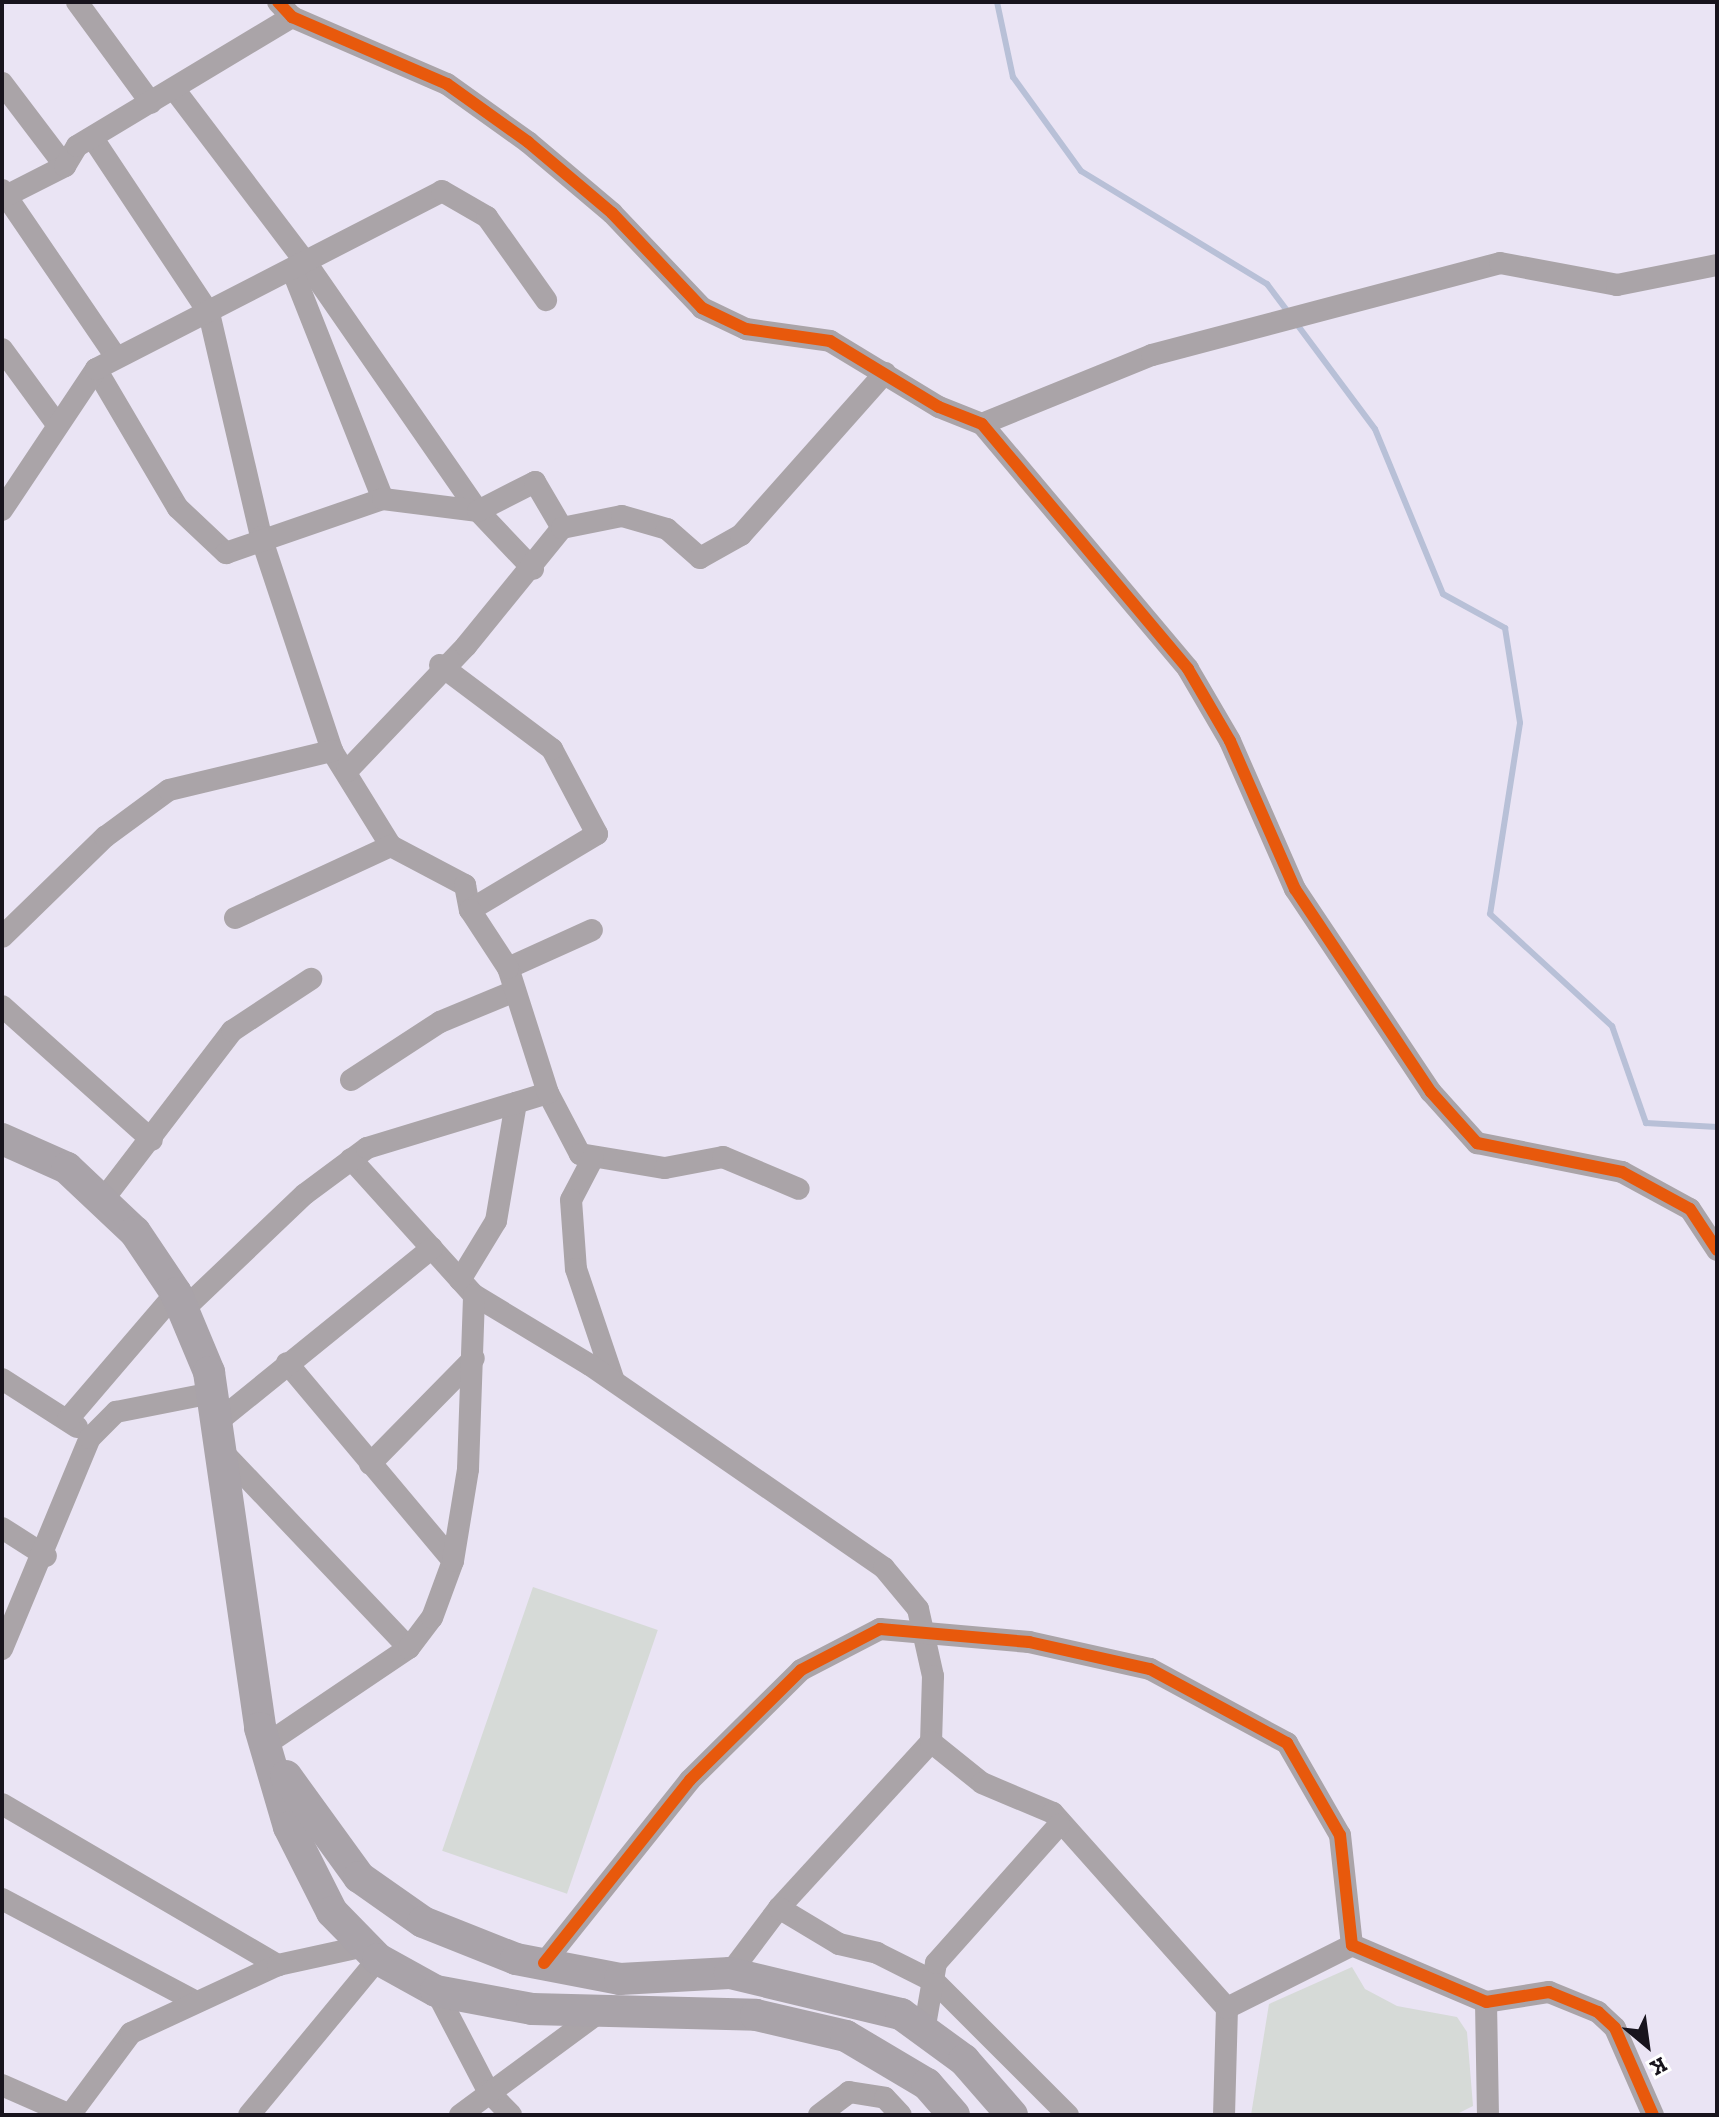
<!DOCTYPE html>
<html>
<head>
<meta charset="utf-8">
<style>
	body { margin:0 }
	#map { position:relative; width:1719px; height:2117px; overflow:hidden; background:#eae4f4; font-family:"Zilla Slab",serif }
	div>[style] { position:absolute }
	.green>* { inset:0; background:#d6dad7; transform-origin:0 0 }
	.stream>* { height:6px; margin:-3px; padding:0 3px; transform-origin:3px; border-radius:3px; background:#b8c0d7 }
	.street>* { height:22px; margin:-11px; padding:0 11px; transform-origin:11px; border-radius:11px; background:#aaa4a8 }
	.secondary>* { height:32px; margin:-16px; padding:0 16px; transform-origin:16px; border-radius:16px; background:#a9a3a9 }
	.cycleway>* { height:12px; margin:-6px; padding:0 6px; transform-origin:6px; border-radius:6px; background:#e8590c }
	span { translate:-50% -50%; white-space:nowrap; text-align:center; line-height:1.15; -webkit-text-stroke:7px #fff; paint-order:stroke }
	.frame { position:absolute; inset:0; border:4px solid #18141d; pointer-events:none }
	.north { position:absolute; left:1607px; top:2005px; width:80px; height:80px; -webkit-text-stroke:6px #fff; paint-order:stroke; rotate:151deg; font-size:22px; font-weight:700; line-height:32px; text-align:center; color:#18141d }
	.north::after { content:''; display:block; margin:auto; width:28px; height:36px; background:#18141d; clip-path:polygon(50% 0,100% 100%,50% 72%,0 100%) }
</style>
</head>
<body>
<div id="map">
	<div class="green">
		<div style="left:533px;top:1587px;width:132px;height:279px;rotate:19deg"></div>
		<div style="clip-path:polygon(1352px 1967px,1365px 1989px,1397px 2006px,1457px 2017px,1467px 2032px,1473px 2106px,1455px 2115px,1251px 2115px,1269px 2004px)"></div>
	</div>
	<div class="stream">
		<div style="left:997px;top:2px;width:77px;rotate:78deg"></div>
		<div style="left:1013px;top:77px;width:116px;rotate:54.1deg"></div>
		<div style="left:1081px;top:171px;width:218px;rotate:31.3deg"></div>
		<div style="left:1267px;top:284px;width:38px;rotate:53deg"></div>
		<div style="left:1296px;top:323px;width:132px;rotate:53.3deg"></div>
		<div style="left:1375px;top:429px;width:178px;rotate:67.6deg"></div>
		<div style="left:1443px;top:594px;width:71px;rotate:28.7deg"></div>
		<div style="left:1505px;top:628px;width:96px;rotate:81deg"></div>
		<div style="left:1520px;top:723px;width:193px;rotate:98.9deg"></div>
		<div style="left:1490px;top:914px;width:166px;rotate:42.6deg"></div>
		<div style="left:1612px;top:1026px;width:103px;rotate:70.7deg"></div>
		<div style="left:1646px;top:1123px;width:71px;rotate:3.2deg"></div>
	</div>
	<div class="street">
		<div style="left:77px;top:2px;width:125px;rotate:53.8deg"></div>
		<div style="left:278px;top:2px;width:21px;rotate:47deg"></div>
		<div style="left:292px;top:17px;width:169px;rotate:23.4deg"></div>
		<div style="left:447px;top:84px;width:100px;rotate:35.6deg"></div>
		<div style="left:528px;top:142px;width:110px;rotate:40.2deg"></div>
		<div style="left:612px;top:213px;width:131px;rotate:46.5deg"></div>
		<div style="left:702px;top:308px;width:49px;rotate:25.5deg"></div>
		<div style="left:746px;top:329px;width:85px;rotate:8.1deg"></div>
		<div style="left:830px;top:341px;width:127px;rotate:31.2deg"></div>
		<div style="left:939px;top:407px;width:46px;rotate:21.6deg"></div>
		<div style="left:982px;top:424px;width:320px;rotate:49.9deg"></div>
		<div style="left:1188px;top:669px;width:83px;rotate:59.7deg"></div>
		<div style="left:1230px;top:741px;width:162px;rotate:66.3deg"></div>
		<div style="left:1295px;top:889px;width:244px;rotate:56.2deg"></div>
		<div style="left:1431px;top:1092px;width:69px;rotate:48deg"></div>
		<div style="left:1477px;top:1143px;width:148px;rotate:11.3deg"></div>
		<div style="left:1622px;top:1172px;width:77px;rotate:28.6deg"></div>
		<div style="left:1690px;top:1209px;width:49px;rotate:56.6deg"></div>
		<div style="left:2px;top:83px;width:104px;rotate:52.8deg"></div>
		<div style="left:174px;top:89px;width:220px;rotate:52.8deg"></div>
		<div style="left:307px;top:264px;width:300px;rotate:55.3deg"></div>
		<div style="left:478px;top:511px;width:80px;rotate:46.5deg"></div>
		<div style="left:94px;top:140px;width:208px;rotate:56.4deg"></div>
		<div style="left:209px;top:313px;width:230px;rotate:76.9deg"></div>
		<div style="left:261px;top:537px;width:225px;rotate:71.6deg"></div>
		<div style="left:332px;top:751px;width:112px;rotate:58.2deg"></div>
		<div style="left:391px;top:846px;width:84px;rotate:27.8deg"></div>
		<div style="left:465px;top:885px;width:25px;rotate:79deg"></div>
		<div style="left:470px;top:910px;width:148px;rotate:-30.9deg"></div>
		<div style="left:597px;top:834px;width:96px;rotate:-117.9deg"></div>
		<div style="left:552px;top:749px;width:140px;rotate:-143.1deg"></div>
		<div style="left:2px;top:190px;width:202px;rotate:55.7deg"></div>
		<div style="left:2px;top:198px;width:71px;rotate:-26.9deg"></div>
		<div style="left:65px;top:166px;width:23px;rotate:-59deg"></div>
		<div style="left:77px;top:146px;width:251px;rotate:-31deg"></div>
		<div style="left:293px;top:272px;width:244px;rotate:68.4deg"></div>
		<div style="left:2px;top:349px;width:92px;rotate:53.9deg"></div>
		<div style="left:96px;top:369px;width:161px;rotate:59.5deg"></div>
		<div style="left:178px;top:508px;width:66px;rotate:43.2deg"></div>
		<div style="left:226px;top:553px;width:166px;rotate:-19deg"></div>
		<div style="left:383px;top:499px;width:96px;rotate:7.2deg"></div>
		<div style="left:478px;top:511px;width:64px;rotate:-27deg"></div>
		<div style="left:535px;top:482px;width:53px;rotate:59.6deg"></div>
		<div style="left:982px;top:424px;width:183px;rotate:-22.1deg"></div>
		<div style="left:1152px;top:355px;width:360px;rotate:-14.8deg"></div>
		<div style="left:1500px;top:263px;width:119px;rotate:10.6deg"></div>
		<div style="left:1617px;top:285px;width:102px;rotate:-11.3deg"></div>
		<div style="left:2px;top:510px;width:169px;rotate:-56.3deg"></div>
		<div style="left:96px;top:369px;width:389px;rotate:-27.2deg"></div>
		<div style="left:442px;top:191px;width:52px;rotate:30deg"></div>
		<div style="left:487px;top:217px;width:102px;rotate:54.6deg"></div>
		<div style="left:347px;top:771px;width:173px;rotate:-46.4deg"></div>
		<div style="left:466px;top:646px;width:152px;rotate:-50.9deg"></div>
		<div style="left:562px;top:528px;width:61px;rotate:-11.3deg"></div>
		<div style="left:622px;top:516px;width:47px;rotate:16.1deg"></div>
		<div style="left:667px;top:529px;width:44px;rotate:41.3deg"></div>
		<div style="left:700px;top:558px;width:47px;rotate:-29.3deg"></div>
		<div style="left:741px;top:535px;width:217px;rotate:-48.4deg"></div>
		<div style="left:235px;top:918px;width:172px;rotate:-24.8deg"></div>
		<div style="left:2px;top:937px;width:144px;rotate:-44.2deg"></div>
		<div style="left:105px;top:837px;width:79px;rotate:-36.3deg"></div>
		<div style="left:169px;top:790px;width:168px;rotate:-13.5deg"></div>
		<div style="left:508px;top:968px;width:92px;rotate:-24.3deg"></div>
		<div style="left:2px;top:1006px;width:201px;rotate:41.8deg"></div>
		<div style="left:351px;top:1080px;width:106px;rotate:-33.1deg"></div>
		<div style="left:440px;top:1022px;width:81px;rotate:-22.5deg"></div>
		<div style="left:548px;top:1093px;width:69px;rotate:62.3deg"></div>
		<div style="left:580px;top:1154px;width:86px;rotate:9.4deg"></div>
		<div style="left:665px;top:1168px;width:59px;rotate:-10.7deg"></div>
		<div style="left:723px;top:1157px;width:82px;rotate:22.8deg"></div>
		<div style="left:593px;top:1158px;width:47px;rotate:117.6deg"></div>
		<div style="left:571px;top:1200px;width:69px;rotate:85.9deg"></div>
		<div style="left:576px;top:1269px;width:118px;rotate:71.3deg"></div>
		<div style="left:351px;top:1159px;width:183px;rotate:47.9deg"></div>
		<div style="left:474px;top:1295px;width:135px;rotate:31.1deg"></div>
		<div style="left:590px;top:1365px;width:357px;rotate:34.6deg"></div>
		<div style="left:884px;top:1568px;width:53px;rotate:50.3deg"></div>
		<div style="left:918px;top:1609px;width:69px;rotate:77.4deg"></div>
		<div style="left:933px;top:1676px;width:66px;rotate:91.7deg"></div>
		<div style="left:931px;top:1742px;width:225px;rotate:132.5deg"></div>
		<div style="left:779px;top:1908px;width:81px;rotate:127deg"></div>
		<div style="left:102px;top:1201px;width:214px;rotate:-52.6deg"></div>
		<div style="left:232px;top:1031px;width:95px;rotate:-33.4deg"></div>
		<div style="left:460px;top:1280px;width:69px;rotate:-58.6deg"></div>
		<div style="left:496px;top:1221px;width:120px;rotate:-80.4deg"></div>
		<div style="left:183px;top:1310px;width:168px;rotate:-43.6deg"></div>
		<div style="left:305px;top:1194px;width:77px;rotate:-36.6deg"></div>
		<div style="left:367px;top:1148px;width:189px;rotate:-16.9deg"></div>
		<div style="left:548px;top:1093px;width:131px;rotate:-107.7deg"></div>
		<div style="left:508px;top:968px;width:69px;rotate:-123.2deg"></div>
		<div style="left:287px;top:1363px;width:258px;rotate:50deg"></div>
		<div style="left:2px;top:1379px;width:89px;rotate:32.6deg"></div>
		<div style="left:68px;top:1419px;width:166px;rotate:-49.4deg"></div>
		<div style="left:216px;top:1423px;width:278px;rotate:-39deg"></div>
		<div style="left:220px;top:1449px;width:274px;rotate:46.5deg"></div>
		<div style="left:370px;top:1464px;width:148px;rotate:-45.5deg"></div>
		<div style="left:2px;top:1528px;width:52px;rotate:32.5deg"></div>
		<div style="left:2px;top:1649px;width:229px;rotate:-67.4deg"></div>
		<div style="left:90px;top:1438px;width:37px;rotate:-45deg"></div>
		<div style="left:116px;top:1412px;width:98px;rotate:-11.2deg"></div>
		<div style="left:931px;top:1742px;width:65px;rotate:38.8deg"></div>
		<div style="left:982px;top:1783px;width:77px;rotate:22.9deg"></div>
		<div style="left:1053px;top:1813px;width:261px;rotate:48.3deg"></div>
		<div style="left:1227px;top:2008px;width:107px;rotate:91.6deg"></div>
		<div style="left:268px;top:1743px;width:170px;rotate:-34deg"></div>
		<div style="left:409px;top:1648px;width:38px;rotate:-53deg"></div>
		<div style="left:432px;top:1618px;width:61px;rotate:-69.8deg"></div>
		<div style="left:453px;top:1561px;width:93px;rotate:-80.7deg"></div>
		<div style="left:468px;top:1469px;width:174px;rotate:-88deg"></div>
		<div style="left:2px;top:1804px;width:320px;rotate:30.3deg"></div>
		<div style="left:2px;top:1899px;width:214px;rotate:27.9deg"></div>
		<div style="left:779px;top:1908px;width:70px;rotate:31deg"></div>
		<div style="left:839px;top:1944px;width:39px;rotate:13deg"></div>
		<div style="left:877px;top:1953px;width:65px;rotate:26.6deg"></div>
		<div style="left:935px;top:1982px;width:188px;rotate:45deg"></div>
		<div style="left:544px;top:1963px;width:234px;rotate:-51.4deg"></div>
		<div style="left:690px;top:1780px;width:156px;rotate:-44.7deg"></div>
		<div style="left:801px;top:1670px;width:89px;rotate:-27.4deg"></div>
		<div style="left:880px;top:1629px;width:150px;rotate:5deg"></div>
		<div style="left:1029px;top:1642px;width:124px;rotate:12.6deg"></div>
		<div style="left:1150px;top:1669px;width:156px;rotate:28.4deg"></div>
		<div style="left:1287px;top:1743px;width:106px;rotate:60.1deg"></div>
		<div style="left:1340px;top:1835px;width:111px;rotate:83.8deg"></div>
		<div style="left:1352px;top:1945px;width:146px;rotate:23deg"></div>
		<div style="left:1486px;top:2002px;width:64px;rotate:-9deg"></div>
		<div style="left:1549px;top:1992px;width:53px;rotate:22.2deg"></div>
		<div style="left:1598px;top:2012px;width:23px;rotate:43deg"></div>
		<div style="left:1615px;top:2028px;width:95px;rotate:66.4deg"></div>
		<div style="left:436px;top:1991px;width:113px;rotate:62.5deg"></div>
		<div style="left:488px;top:2091px;width:33px;rotate:46deg"></div>
		<div style="left:1486px;top:2002px;width:113px;rotate:89deg"></div>
		<div style="left:1227px;top:2008px;width:140px;rotate:-26.7deg"></div>
		<div style="left:924px;top:2031px;width:69px;rotate:-80deg"></div>
		<div style="left:936px;top:1963px;width:186px;rotate:-48.3deg"></div>
		<div style="left:2px;top:2085px;width:74px;rotate:23.8deg"></div>
		<div style="left:70px;top:2115px;width:102px;rotate:-53.4deg"></div>
		<div style="left:131px;top:2033px;width:162px;rotate:-24.8deg"></div>
		<div style="left:278px;top:1965px;width:89px;rotate:-12.3deg"></div>
		<div style="left:249px;top:2115px;width:202px;rotate:-50.4deg"></div>
		<div style="left:460px;top:2115px;width:175px;rotate:-36.4deg"></div>
		<div style="left:819px;top:2115px;width:38px;rotate:-37deg"></div>
		<div style="left:849px;top:2092px;width:36px;rotate:9deg"></div>
		<div style="left:885px;top:2098px;width:23px;rotate:47deg"></div>
	</div>
	<div class="secondary">
		<div style="left:2px;top:1139px;width:71px;rotate:24deg"></div>
		<div style="left:67px;top:1168px;width:93px;rotate:43.3deg"></div>
		<div style="left:135px;top:1232px;width:73px;rotate:56.1deg"></div>
		<div style="left:176px;top:1293px;width:86px;rotate:67.3deg"></div>
		<div style="left:209px;top:1372px;width:360px;rotate:81.8deg"></div>
		<div style="left:260px;top:1728px;width:103px;rotate:73.7deg"></div>
		<div style="left:289px;top:1827px;width:95px;rotate:63.2deg"></div>
		<div style="left:332px;top:1912px;width:66px;rotate:45.6deg"></div>
		<div style="left:378px;top:1959px;width:66px;rotate:28.9deg"></div>
		<div style="left:436px;top:1991px;width:98px;rotate:10.6deg"></div>
		<div style="left:532px;top:2009px;width:224px;rotate:1.5deg"></div>
		<div style="left:756px;top:2015px;width:92px;rotate:13.1deg"></div>
		<div style="left:846px;top:2036px;width:94px;rotate:30.7deg"></div>
		<div style="left:927px;top:2084px;width:41px;rotate:48.9deg"></div>
		<div style="left:286px;top:1776px;width:125px;rotate:54.1deg"></div>
		<div style="left:359px;top:1877px;width:78px;rotate:35.1deg"></div>
		<div style="left:423px;top:1922px;width:100px;rotate:21.7deg"></div>
		<div style="left:516px;top:1959px;width:106px;rotate:10.9deg"></div>
		<div style="left:620px;top:1979px;width:110px;rotate:-3.1deg"></div>
		<div style="left:730px;top:1973px;width:176px;rotate:13.5deg"></div>
		<div style="left:901px;top:2014px;width:78px;rotate:36.1deg"></div>
		<div style="left:964px;top:2060px;width:73px;rotate:48.9deg"></div>
	</div>
	<div class="cycleway">
		<div style="left:278px;top:2px;width:21px;rotate:47deg"></div>
		<div style="left:292px;top:17px;width:169px;rotate:23.4deg"></div>
		<div style="left:447px;top:84px;width:100px;rotate:35.6deg"></div>
		<div style="left:528px;top:142px;width:110px;rotate:40.2deg"></div>
		<div style="left:612px;top:213px;width:131px;rotate:46.5deg"></div>
		<div style="left:702px;top:308px;width:49px;rotate:25.5deg"></div>
		<div style="left:746px;top:329px;width:85px;rotate:8.1deg"></div>
		<div style="left:830px;top:341px;width:127px;rotate:31.2deg"></div>
		<div style="left:939px;top:407px;width:46px;rotate:21.6deg"></div>
		<div style="left:982px;top:424px;width:320px;rotate:49.9deg"></div>
		<div style="left:1188px;top:669px;width:83px;rotate:59.7deg"></div>
		<div style="left:1230px;top:741px;width:162px;rotate:66.3deg"></div>
		<div style="left:1295px;top:889px;width:244px;rotate:56.2deg"></div>
		<div style="left:1431px;top:1092px;width:69px;rotate:48deg"></div>
		<div style="left:1477px;top:1143px;width:148px;rotate:11.3deg"></div>
		<div style="left:1622px;top:1172px;width:77px;rotate:28.6deg"></div>
		<div style="left:1690px;top:1209px;width:49px;rotate:56.6deg"></div>
		<div style="left:544px;top:1963px;width:234px;rotate:-51.4deg"></div>
		<div style="left:690px;top:1780px;width:156px;rotate:-44.7deg"></div>
		<div style="left:801px;top:1670px;width:89px;rotate:-27.4deg"></div>
		<div style="left:880px;top:1629px;width:150px;rotate:5deg"></div>
		<div style="left:1029px;top:1642px;width:124px;rotate:12.6deg"></div>
		<div style="left:1150px;top:1669px;width:156px;rotate:28.4deg"></div>
		<div style="left:1287px;top:1743px;width:106px;rotate:60.1deg"></div>
		<div style="left:1340px;top:1835px;width:111px;rotate:83.8deg"></div>
		<div style="left:1352px;top:1945px;width:146px;rotate:23deg"></div>
		<div style="left:1486px;top:2002px;width:64px;rotate:-9deg"></div>
		<div style="left:1549px;top:1992px;width:53px;rotate:22.2deg"></div>
		<div style="left:1598px;top:2012px;width:23px;rotate:43deg"></div>
		<div style="left:1615px;top:2028px;width:95px;rotate:66.4deg"></div>
	</div>
	<div class="frame"></div>
	<div class="north">K</div>
</div>
</body>
</html>
